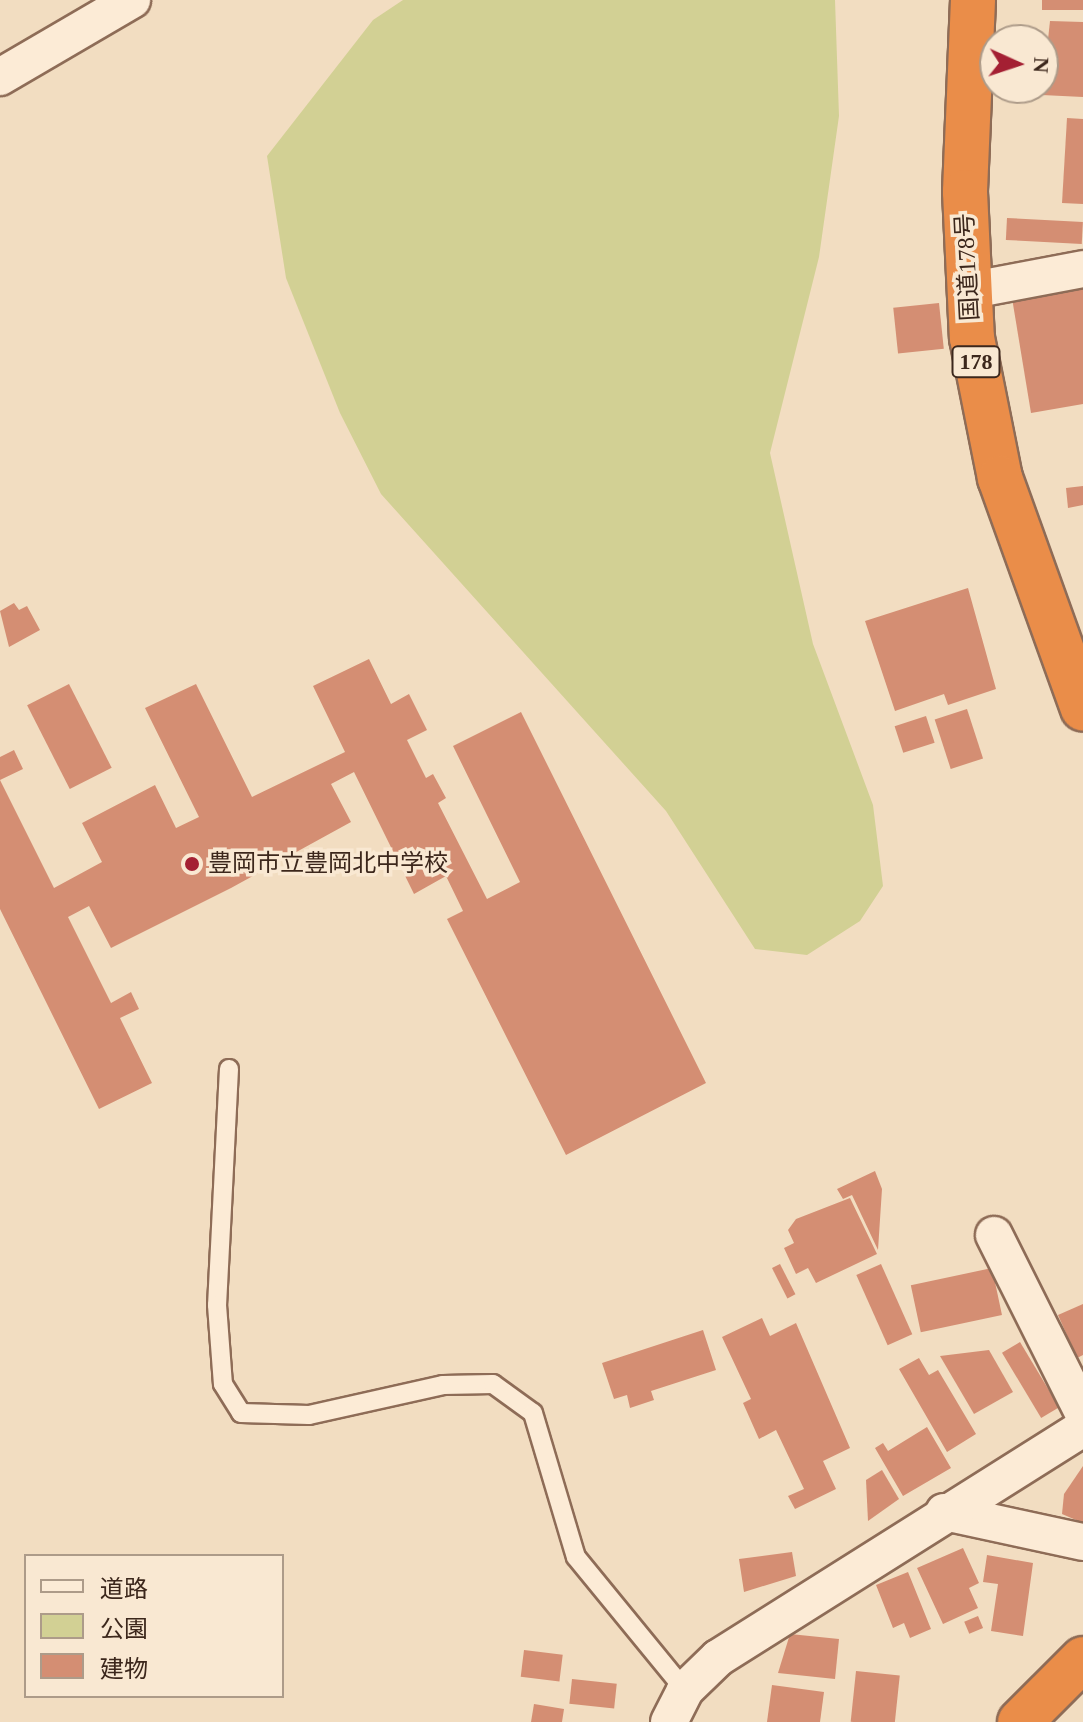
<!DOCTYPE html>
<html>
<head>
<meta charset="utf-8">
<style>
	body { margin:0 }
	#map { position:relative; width:1083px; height:1722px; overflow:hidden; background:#f2ddc1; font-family:"Times New Roman","Noto Sans JP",serif }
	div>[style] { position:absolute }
	.green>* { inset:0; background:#d2d094 }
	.building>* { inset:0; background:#d48e73; transform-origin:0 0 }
	.roads { filter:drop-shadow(2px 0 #8e6c57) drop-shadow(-2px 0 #8e6c57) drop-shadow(0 2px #8e6c57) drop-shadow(0 -2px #8e6c57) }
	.lane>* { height:18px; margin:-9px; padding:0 9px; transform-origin:9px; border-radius:9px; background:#fcebd6 }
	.street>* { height:36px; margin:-18px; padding:0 18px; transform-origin:18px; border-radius:18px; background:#fcebd6 }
	.highway>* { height:44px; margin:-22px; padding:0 22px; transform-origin:22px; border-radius:22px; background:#ea8d49 }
	.dots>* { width:22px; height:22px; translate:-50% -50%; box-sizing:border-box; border:4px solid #f9e8d2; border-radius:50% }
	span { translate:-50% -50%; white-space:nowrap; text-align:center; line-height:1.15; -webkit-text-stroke:7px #f9e8d2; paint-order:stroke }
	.shield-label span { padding:2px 6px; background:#f9e8d2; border:2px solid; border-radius:6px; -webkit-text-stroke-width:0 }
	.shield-label { font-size:22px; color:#3c271c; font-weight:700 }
	.street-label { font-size:24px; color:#3c271c }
	.poi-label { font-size:24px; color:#3c271c }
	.left { translate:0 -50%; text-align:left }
	.legend { position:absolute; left:24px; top:1554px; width:260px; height:144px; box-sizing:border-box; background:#f9e8d2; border:2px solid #ad9b89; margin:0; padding:10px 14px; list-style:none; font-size:24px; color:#3c271c }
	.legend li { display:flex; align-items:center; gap:16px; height:40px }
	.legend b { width:40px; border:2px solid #ad9b89 }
	.north { position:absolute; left:979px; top:24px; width:80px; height:80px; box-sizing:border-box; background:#f9e8d2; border:2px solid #ad9b89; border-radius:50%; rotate:93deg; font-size:22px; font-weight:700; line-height:32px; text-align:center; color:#3c271c }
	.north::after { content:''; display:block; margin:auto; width:28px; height:36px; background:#a42033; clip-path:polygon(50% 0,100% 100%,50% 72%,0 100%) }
</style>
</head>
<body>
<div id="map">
	<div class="green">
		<div style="clip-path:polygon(403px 0,835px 0,839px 116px,819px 257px,770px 453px,813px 644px,873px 805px,883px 886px,860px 921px,807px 955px,755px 949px,666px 811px,381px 494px,340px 413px,286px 278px,267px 156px,373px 20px)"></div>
	</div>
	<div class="building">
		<div style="left:1042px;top:0;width:41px;height:10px"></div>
		<div style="clip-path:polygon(1050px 21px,1083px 22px,1083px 97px,1042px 95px)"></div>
		<div style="clip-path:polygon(1067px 118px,1083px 119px,1083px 204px,1062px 203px)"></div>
		<div style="left:1007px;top:218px;width:76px;height:22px;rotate:3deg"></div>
		<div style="clip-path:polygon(1083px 286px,1083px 404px,1031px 413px,1012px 298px)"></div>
		<div style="left:939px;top:303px;width:46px;height:46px;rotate:84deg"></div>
		<div style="clip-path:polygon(1083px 486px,1083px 505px,1068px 508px,1066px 488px)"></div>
		<div style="clip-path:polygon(968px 588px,996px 689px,948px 705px,944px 694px,895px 711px,865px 621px)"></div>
		<div style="clip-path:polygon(14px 603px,19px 610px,27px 606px,40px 630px,9px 647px,0 611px)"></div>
		<div style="clip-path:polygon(369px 659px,391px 704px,409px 694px,427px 730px,407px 740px,426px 778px,433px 774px,446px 798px,438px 803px,487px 899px,520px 882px,453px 746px,521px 712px,706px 1083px,566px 1155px,447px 919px,463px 911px,446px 876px,414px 894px,354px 772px,331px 784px,351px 822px,231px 888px,111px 948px,89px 906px,68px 917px,111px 1003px,131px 992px,139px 1009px,120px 1018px,152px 1083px,99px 1109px,0 909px,0 757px,14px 750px,23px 769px,0 780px,54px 888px,102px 862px,82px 823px,155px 785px,176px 828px,199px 817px,145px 708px,196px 684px,252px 797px,345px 752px,313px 686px)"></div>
		<div style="left:69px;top:684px;width:94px;height:47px;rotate:63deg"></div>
		<div style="left:967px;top:709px;width:52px;height:34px;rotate:72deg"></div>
		<div style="left:926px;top:716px;width:28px;height:33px;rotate:72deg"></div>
		<div style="clip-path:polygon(875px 1171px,882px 1189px,878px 1250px,852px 1195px,843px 1199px,837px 1189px)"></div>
		<div style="clip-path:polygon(850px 1198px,877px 1254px,816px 1283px,808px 1268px,796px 1274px,784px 1248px,794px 1243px,788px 1230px,796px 1219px)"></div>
		<div style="left:780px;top:1264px;width:34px;height:9px;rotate:63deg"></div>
		<div style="left:881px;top:1264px;width:77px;height:27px;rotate:66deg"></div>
		<div style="left:992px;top:1268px;width:48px;height:83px;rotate:78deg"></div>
		<div style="clip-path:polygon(1083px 1304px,1083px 1355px,1077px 1358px,1058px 1315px)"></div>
		<div style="clip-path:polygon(762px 1318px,770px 1336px,796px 1323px,850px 1448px,823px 1461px,836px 1489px,795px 1509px,788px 1496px,804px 1489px,776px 1430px,759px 1439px,743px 1403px,751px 1399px,722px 1337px)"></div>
		<div style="clip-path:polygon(703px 1330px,716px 1370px,651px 1391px,654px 1400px,630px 1408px,627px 1395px,614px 1399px,602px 1363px)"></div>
		<div style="left:1020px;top:1342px;width:76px;height:21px;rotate:59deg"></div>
		<div style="clip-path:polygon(989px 1350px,1013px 1392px,974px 1414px,940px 1356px)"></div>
		<div style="clip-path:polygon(919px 1358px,929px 1375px,938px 1370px,976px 1434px,947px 1452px,899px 1369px)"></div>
		<div style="clip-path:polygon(927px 1427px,951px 1468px,903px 1496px,875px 1448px,883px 1443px,888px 1451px)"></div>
		<div style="clip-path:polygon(1083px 1466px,1083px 1523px,1062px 1514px,1064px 1494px)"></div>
		<div style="clip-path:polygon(882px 1470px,899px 1499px,868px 1521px,866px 1480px)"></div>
		<div style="clip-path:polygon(963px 1548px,979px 1583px,969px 1588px,978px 1608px,943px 1624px,917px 1568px)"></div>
		<div style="clip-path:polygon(792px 1552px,796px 1576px,744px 1592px,739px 1559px)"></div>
		<div style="clip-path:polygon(987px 1555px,1033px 1563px,1023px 1636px,991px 1631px,998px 1584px,983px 1582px)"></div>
		<div style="clip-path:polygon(908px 1572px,931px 1629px,910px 1638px,904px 1623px,893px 1628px,876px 1585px)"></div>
		<div style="left:978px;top:1616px;width:13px;height:15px;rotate:67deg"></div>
		<div style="clip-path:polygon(790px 1634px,839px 1639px,835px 1679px,778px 1673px)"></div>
		<div style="left:524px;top:1650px;width:39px;height:27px;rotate:7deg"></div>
		<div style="left:856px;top:1671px;width:44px;height:51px;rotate:6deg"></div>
		<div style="left:572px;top:1679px;width:45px;height:25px;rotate:6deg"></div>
		<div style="clip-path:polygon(772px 1685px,824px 1692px,820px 1722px,767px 1722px)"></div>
		<div style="clip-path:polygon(534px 1704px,564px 1709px,562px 1722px,531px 1722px)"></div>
	</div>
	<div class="roads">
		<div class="lane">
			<div style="left:229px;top:1069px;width:236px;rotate:92.9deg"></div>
			<div style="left:217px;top:1305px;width:79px;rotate:85.7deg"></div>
			<div style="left:223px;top:1384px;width:34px;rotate:58deg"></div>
			<div style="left:241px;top:1413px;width:68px;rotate:1.7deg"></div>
			<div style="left:309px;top:1415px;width:137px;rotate:-12.6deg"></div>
			<div style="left:443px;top:1385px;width:50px;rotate:-1.1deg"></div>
			<div style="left:493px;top:1384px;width:49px;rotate:35.9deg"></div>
			<div style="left:533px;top:1413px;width:150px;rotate:73.4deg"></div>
			<div style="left:576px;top:1557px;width:172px;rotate:50.7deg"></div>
		</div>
		<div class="street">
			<div style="left:0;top:77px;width:153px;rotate:-30.3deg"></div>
			<div style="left:967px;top:291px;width:118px;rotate:-10.7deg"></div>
			<div style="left:994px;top:1235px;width:199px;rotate:63.4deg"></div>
			<div style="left:944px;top:1512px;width:142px;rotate:12.2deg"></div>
			<div style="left:669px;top:1722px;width:36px;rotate:-63deg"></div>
			<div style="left:685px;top:1690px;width:46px;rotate:-44.1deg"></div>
			<div style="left:718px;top:1658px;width:431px;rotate:-32.2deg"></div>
		</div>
		<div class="highway">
			<div style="left:973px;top:0;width:192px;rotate:92.4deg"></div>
			<div style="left:965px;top:192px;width:146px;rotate:87.3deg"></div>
			<div style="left:972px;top:338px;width:143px;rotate:78.7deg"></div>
			<div style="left:1000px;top:478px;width:245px;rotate:70.2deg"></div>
			<div style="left:1020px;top:1722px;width:89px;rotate:-45deg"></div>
		</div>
	</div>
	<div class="dots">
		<div style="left:192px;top:864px;background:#a42033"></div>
	</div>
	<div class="shield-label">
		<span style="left:976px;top:362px">178</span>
	</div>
	<div class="street-label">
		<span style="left:968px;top:267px;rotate:-93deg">国道178号</span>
	</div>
	<div class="poi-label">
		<span class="left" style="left:208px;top:864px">豊岡市立豊岡北中学校</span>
	</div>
	<ul class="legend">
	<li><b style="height:10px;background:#fcebd6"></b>道路</li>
	<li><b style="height:22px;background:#d2d094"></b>公園</li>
	<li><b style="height:22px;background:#d48e73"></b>建物</li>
	</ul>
	<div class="north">N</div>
</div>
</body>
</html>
